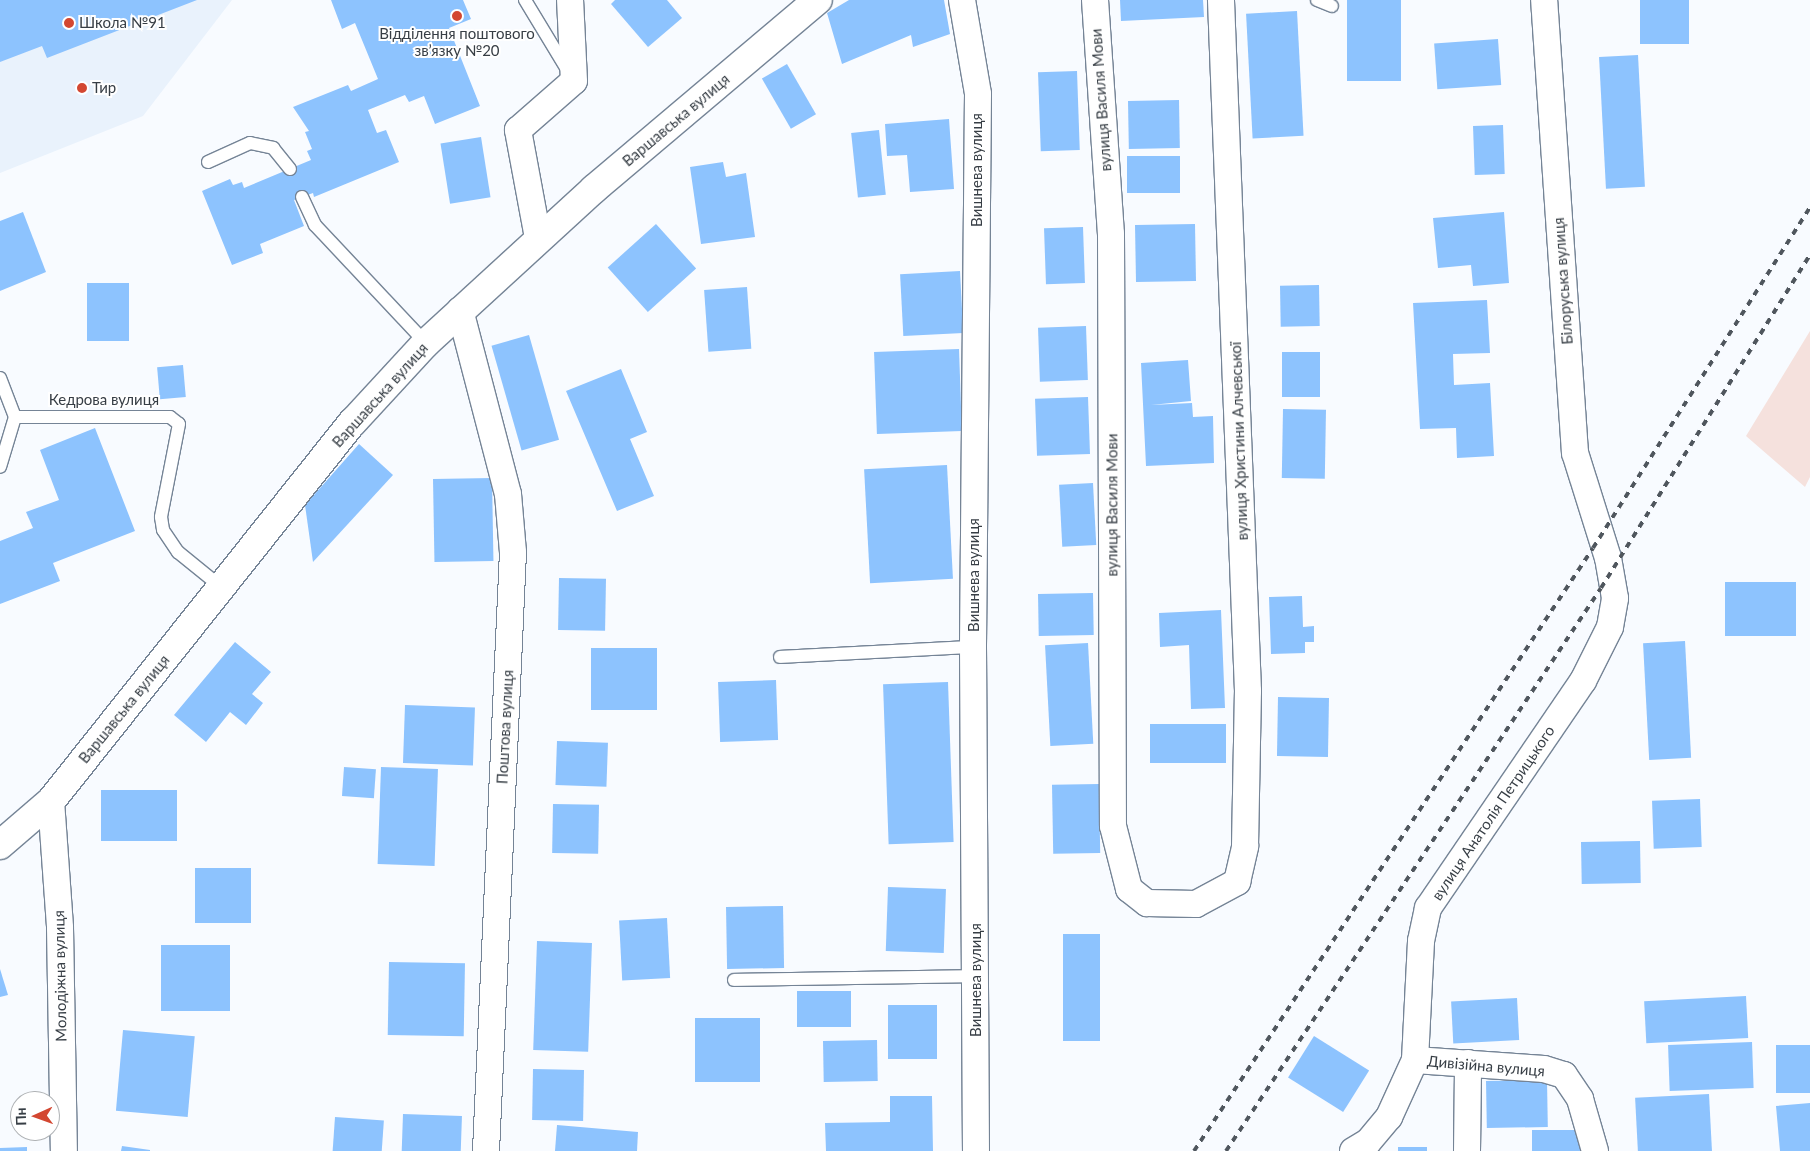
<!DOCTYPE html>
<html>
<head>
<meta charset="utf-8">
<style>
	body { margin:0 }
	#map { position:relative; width:1810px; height:1151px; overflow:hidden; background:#f8fbff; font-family:Lato,sans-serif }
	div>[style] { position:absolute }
	.built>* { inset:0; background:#e9f2fc }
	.green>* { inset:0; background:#f5e1dd }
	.building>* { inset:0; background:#8dc3fe; transform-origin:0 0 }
	.roads { filter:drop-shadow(1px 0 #758496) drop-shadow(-1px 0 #758496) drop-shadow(0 1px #758496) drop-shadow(0 -1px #758496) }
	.lane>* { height:12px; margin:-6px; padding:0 6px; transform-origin:6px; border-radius:6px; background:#fff }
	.street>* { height:26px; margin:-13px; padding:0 13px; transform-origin:13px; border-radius:13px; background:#fff }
	.secondary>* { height:28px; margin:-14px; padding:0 14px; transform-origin:14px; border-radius:14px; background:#fff }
	.rail>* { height:4px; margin-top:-2px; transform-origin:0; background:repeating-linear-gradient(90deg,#4f565d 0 6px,transparent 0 12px) }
	.dots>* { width:14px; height:14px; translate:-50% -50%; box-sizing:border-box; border:2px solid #fff; border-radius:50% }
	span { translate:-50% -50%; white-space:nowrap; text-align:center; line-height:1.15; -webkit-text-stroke:4px #fff; paint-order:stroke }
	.poi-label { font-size:15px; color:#373e45 }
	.left { translate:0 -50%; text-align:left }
	.street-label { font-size:15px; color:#373e45 }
	.north { position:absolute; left:10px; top:1091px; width:50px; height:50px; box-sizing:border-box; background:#fff; border:1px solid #afb2b5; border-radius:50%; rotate:268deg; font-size:14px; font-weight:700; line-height:20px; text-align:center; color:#373e45 }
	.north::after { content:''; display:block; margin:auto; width:18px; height:22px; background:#d34731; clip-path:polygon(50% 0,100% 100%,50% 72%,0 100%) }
</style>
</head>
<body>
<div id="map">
	<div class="built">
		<div style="clip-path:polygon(0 0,232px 0,143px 116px,0 173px)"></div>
	</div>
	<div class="green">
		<div style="clip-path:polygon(1810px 331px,1810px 477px,1805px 487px,1746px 436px)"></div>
	</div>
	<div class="building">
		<div style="clip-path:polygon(0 0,197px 0,47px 58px,42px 46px,0 62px)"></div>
		<div style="clip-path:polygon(331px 0,463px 0,471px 19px,449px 28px,480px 106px,435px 124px,424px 96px,409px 102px,405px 95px,368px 110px,377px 133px,386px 130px,399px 162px,314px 197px,313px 193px,294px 200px,304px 226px,260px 244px,263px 253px,232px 265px,202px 191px,230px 179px,233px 185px,242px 182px,244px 188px,311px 160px,307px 151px,312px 149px,305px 132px,309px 131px,293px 107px,348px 85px,351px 91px,378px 79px,355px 23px,342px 29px)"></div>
		<div style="clip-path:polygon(615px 0,667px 0,682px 18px,648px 47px,611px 4px)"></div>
		<div style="clip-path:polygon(849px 0,944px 0,950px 34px,913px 47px,911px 35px,842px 64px,827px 13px)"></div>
		<div style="clip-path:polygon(1120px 0,1203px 0,1204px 17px,1121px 21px)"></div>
		<div style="left:1347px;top:0;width:54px;height:81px"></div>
		<div style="left:1640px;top:0;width:49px;height:44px"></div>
		<div style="left:1297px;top:11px;width:125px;height:51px;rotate:87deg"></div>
		<div style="left:1498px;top:39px;width:46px;height:64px;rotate:86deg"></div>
		<div style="left:1638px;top:55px;width:132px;height:39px;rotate:87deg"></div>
		<div style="left:787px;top:64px;width:58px;height:29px;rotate:60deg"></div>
		<div style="left:1077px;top:71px;width:79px;height:39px;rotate:88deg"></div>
		<div style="left:1179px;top:100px;width:48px;height:51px;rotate:89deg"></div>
		<div style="clip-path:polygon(949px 119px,954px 189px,910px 192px,907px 155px,887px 156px,885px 124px)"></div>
		<div style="left:1503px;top:125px;width:49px;height:30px;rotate:88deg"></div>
		<div style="left:879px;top:130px;width:65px;height:28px;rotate:84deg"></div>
		<div style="left:481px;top:137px;width:61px;height:41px;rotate:81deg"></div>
		<div style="left:1180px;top:156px;width:37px;height:53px;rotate:90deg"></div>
		<div style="clip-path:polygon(723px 162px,726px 177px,746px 173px,755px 237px,701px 244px,690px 167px)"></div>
		<div style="clip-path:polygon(23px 212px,46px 272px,0 291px,0 221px)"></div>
		<div style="clip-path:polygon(1504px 212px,1509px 283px,1473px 286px,1471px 265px,1438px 268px,1433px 218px)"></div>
		<div style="left:656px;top:224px;width:60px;height:65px;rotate:48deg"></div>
		<div style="left:1195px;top:224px;width:57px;height:60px;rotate:89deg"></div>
		<div style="left:1083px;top:227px;width:56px;height:39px;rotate:88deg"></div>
		<div style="left:960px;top:271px;width:62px;height:60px;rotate:87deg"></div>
		<div style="left:87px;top:283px;width:42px;height:58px"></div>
		<div style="left:1319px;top:285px;width:41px;height:39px;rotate:89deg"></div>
		<div style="left:747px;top:287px;width:62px;height:43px;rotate:86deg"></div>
		<div style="clip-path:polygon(1487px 300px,1490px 353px,1453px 354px,1454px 385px,1490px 383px,1494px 456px,1457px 458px,1456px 428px,1420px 429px,1413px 303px)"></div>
		<div style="left:1086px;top:326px;width:54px;height:48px;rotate:88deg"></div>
		<div style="left:529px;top:335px;width:109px;height:39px;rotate:74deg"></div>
		<div style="left:959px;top:349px;width:82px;height:85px;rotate:88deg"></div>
		<div style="left:1282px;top:352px;width:38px;height:45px"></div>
		<div style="clip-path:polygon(1188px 360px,1191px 401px,1151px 405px,1192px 403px,1193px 417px,1213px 416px,1214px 463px,1146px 466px,1141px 363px)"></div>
		<div style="left:183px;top:365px;width:32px;height:26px;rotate:85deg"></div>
		<div style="clip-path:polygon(621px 369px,647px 432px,630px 439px,654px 496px,617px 511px,566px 391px)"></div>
		<div style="left:1088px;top:397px;width:57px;height:53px;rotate:88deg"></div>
		<div style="left:1283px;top:409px;width:43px;height:69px;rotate:1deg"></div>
		<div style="clip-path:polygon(95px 428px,135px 531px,53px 563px,60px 581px,0 604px,0 541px,33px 528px,26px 512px,59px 500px,40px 450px)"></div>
		<div style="clip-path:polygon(359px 444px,393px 475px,313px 562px,305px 505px)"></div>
		<div style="left:947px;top:465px;width:114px;height:83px;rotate:87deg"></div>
		<div style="left:492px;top:478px;width:83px;height:59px;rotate:89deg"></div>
		<div style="left:1093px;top:483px;width:62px;height:34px;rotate:87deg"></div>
		<div style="left:559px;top:578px;width:47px;height:52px;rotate:1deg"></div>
		<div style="left:1725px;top:582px;width:71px;height:54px"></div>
		<div style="left:1093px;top:593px;width:42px;height:55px;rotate:89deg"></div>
		<div style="clip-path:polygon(1302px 596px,1303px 627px,1314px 626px,1314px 642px,1305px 642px,1305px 653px,1271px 654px,1269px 597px)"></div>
		<div style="clip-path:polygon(1221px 610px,1225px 708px,1191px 709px,1189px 645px,1160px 647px,1159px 613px)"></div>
		<div style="left:1685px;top:641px;width:117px;height:42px;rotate:87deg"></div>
		<div style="clip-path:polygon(235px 642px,271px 672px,252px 694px,263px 703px,246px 725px,230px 712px,206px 742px,174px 715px)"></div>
		<div style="left:1088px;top:643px;width:101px;height:43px;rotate:87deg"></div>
		<div style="left:591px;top:648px;width:66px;height:62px"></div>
		<div style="left:776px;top:680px;width:60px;height:58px;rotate:88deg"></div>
		<div style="left:948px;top:682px;width:160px;height:65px;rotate:88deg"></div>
		<div style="left:1278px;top:697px;width:51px;height:59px;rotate:1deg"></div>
		<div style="left:405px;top:705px;width:70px;height:58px;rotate:2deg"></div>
		<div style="left:1226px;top:724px;width:39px;height:76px;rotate:90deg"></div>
		<div style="left:557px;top:741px;width:51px;height:44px;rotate:2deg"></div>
		<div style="left:344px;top:767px;width:32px;height:29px;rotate:4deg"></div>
		<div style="left:381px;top:767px;width:57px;height:97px;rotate:2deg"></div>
		<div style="left:1099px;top:784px;width:69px;height:47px;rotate:89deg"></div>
		<div style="left:177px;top:790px;width:51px;height:76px;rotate:90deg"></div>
		<div style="left:1700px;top:799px;width:48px;height:48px;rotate:88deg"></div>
		<div style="left:553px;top:804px;width:46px;height:49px;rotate:1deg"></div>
		<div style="left:1640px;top:841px;width:42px;height:59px;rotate:89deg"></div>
		<div style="left:195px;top:868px;width:56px;height:55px"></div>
		<div style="left:888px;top:887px;width:58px;height:64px;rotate:2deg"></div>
		<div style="left:783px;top:906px;width:62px;height:57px;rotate:89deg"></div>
		<div style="left:667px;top:918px;width:60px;height:48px;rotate:87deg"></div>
		<div style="left:1063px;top:934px;width:37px;height:107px"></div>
		<div style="left:537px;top:941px;width:55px;height:109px;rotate:2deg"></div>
		<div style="left:230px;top:945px;width:66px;height:69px;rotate:90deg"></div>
		<div style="left:389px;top:962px;width:76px;height:73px;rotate:1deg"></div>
		<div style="clip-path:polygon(0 969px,8px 995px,0 997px)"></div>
		<div style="left:851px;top:991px;width:36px;height:54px;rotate:90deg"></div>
		<div style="left:1746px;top:996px;width:42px;height:102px;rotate:87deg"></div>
		<div style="left:1517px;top:998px;width:42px;height:66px;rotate:87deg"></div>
		<div style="left:888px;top:1005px;width:49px;height:54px"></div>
		<div style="left:695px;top:1018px;width:65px;height:64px"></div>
		<div style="left:123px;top:1030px;width:72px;height:81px;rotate:5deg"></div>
		<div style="left:1314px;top:1036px;width:65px;height:49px;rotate:32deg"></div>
		<div style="left:877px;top:1040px;width:41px;height:54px;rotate:89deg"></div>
		<div style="left:1752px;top:1042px;width:46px;height:84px;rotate:88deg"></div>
		<div style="left:1810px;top:1045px;width:48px;height:34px;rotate:90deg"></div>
		<div style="left:533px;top:1069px;width:51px;height:51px;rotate:1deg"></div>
		<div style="left:1547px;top:1080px;width:47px;height:61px;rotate:89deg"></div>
		<div style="left:1709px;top:1094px;width:57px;height:74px;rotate:87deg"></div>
		<div style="clip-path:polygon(890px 1096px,932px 1096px,933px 1151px,826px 1151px,825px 1123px,890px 1122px)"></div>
		<div style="clip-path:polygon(1810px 1103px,1810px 1151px,1780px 1151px,1776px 1106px)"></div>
		<div style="left:403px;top:1114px;width:59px;height:37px;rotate:2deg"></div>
		<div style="left:335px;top:1117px;width:49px;height:34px;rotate:4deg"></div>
		<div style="clip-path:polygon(557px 1125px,638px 1132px,637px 1151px,555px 1151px)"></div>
		<div style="left:1580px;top:1130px;width:21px;height:48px;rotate:90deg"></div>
		<div style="clip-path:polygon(122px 1146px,150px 1150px,150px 1151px,121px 1151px)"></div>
		<div style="clip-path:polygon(27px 1147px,27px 1151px,0 1151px,0 1148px)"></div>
		<div style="left:1398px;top:1147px;width:29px;height:4px"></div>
	</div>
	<div class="roads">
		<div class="lane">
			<div style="left:525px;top:0;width:83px;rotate:58.8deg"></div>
			<div style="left:1317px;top:0;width:16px;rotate:22deg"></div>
			<div style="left:208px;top:162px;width:46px;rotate:-24.3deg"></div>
			<div style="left:250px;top:143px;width:24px;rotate:12deg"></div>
			<div style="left:273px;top:148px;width:27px;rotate:51deg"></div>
			<div style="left:302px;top:197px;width:31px;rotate:65deg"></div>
			<div style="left:315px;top:225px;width:162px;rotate:46.8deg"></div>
			<div style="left:0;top:378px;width:42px;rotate:69deg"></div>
			<div style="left:15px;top:417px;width:52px;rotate:106.7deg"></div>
			<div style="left:15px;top:417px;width:155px"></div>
			<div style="left:170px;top:417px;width:11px;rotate:38deg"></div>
			<div style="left:179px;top:424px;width:95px;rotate:101deg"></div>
			<div style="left:161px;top:517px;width:13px;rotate:81deg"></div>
			<div style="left:163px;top:530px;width:27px;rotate:56deg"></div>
			<div style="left:178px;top:552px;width:55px;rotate:39.1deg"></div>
			<div style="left:780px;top:657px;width:193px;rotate:-3deg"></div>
			<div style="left:734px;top:980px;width:242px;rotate:-0.9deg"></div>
		</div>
		<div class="street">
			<div style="left:962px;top:0;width:95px;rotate:80.3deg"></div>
			<div style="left:978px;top:94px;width:553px;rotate:90.52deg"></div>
			<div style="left:973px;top:647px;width:504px;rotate:89.66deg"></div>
			<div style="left:1095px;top:0;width:235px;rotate:86.1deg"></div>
			<div style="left:1111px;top:234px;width:592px;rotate:89.81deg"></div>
			<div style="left:1113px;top:826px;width:65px;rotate:75.7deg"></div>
			<div style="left:1129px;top:889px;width:23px;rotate:38deg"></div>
			<div style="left:1147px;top:903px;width:49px;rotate:1.2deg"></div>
			<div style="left:1196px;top:904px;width:47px;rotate:-28.2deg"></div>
			<div style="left:1237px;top:882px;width:37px;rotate:-77deg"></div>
			<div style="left:1245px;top:846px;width:155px;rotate:-88.9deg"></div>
			<div style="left:1248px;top:691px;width:692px;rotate:-92.24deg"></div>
			<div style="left:538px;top:238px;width:110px;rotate:-100.5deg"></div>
			<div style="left:518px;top:130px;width:74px;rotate:-41.2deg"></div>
			<div style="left:574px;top:81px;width:81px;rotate:-92.8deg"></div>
			<div style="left:460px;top:310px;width:190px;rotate:75.4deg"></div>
			<div style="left:508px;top:494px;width:58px;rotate:85.1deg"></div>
			<div style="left:513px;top:552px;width:600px;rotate:92.58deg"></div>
			<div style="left:51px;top:801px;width:127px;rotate:85.9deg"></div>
			<div style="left:60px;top:928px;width:223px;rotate:89deg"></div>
			<div style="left:1415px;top:1060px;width:129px;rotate:4deg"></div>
			<div style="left:1544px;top:1069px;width:21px;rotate:17deg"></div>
			<div style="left:1564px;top:1075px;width:29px;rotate:56deg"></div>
			<div style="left:1580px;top:1099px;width:54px;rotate:73.9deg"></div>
			<div style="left:1353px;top:1151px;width:17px;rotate:-31deg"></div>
			<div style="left:1368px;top:1142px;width:33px;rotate:-50deg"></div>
			<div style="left:1389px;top:1117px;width:63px;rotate:-65.5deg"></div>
			<div style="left:1415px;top:1060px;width:119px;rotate:-87.1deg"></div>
			<div style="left:1421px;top:941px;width:34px;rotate:-78deg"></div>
			<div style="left:1428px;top:908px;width:275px;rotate:-55.7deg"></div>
			<div style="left:1583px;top:681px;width:60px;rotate:-63.4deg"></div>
			<div style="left:1610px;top:627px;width:29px;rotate:-80deg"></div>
			<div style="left:1615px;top:598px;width:41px;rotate:-99.9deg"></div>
			<div style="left:1608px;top:558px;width:110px;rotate:-107.4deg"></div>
			<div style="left:1575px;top:453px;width:454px;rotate:-93.9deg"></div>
			<div style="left:1467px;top:1151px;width:88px;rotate:-89.3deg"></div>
		</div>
		<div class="secondary">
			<div style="left:0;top:845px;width:67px;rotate:-40.8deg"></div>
			<div style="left:51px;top:801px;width:485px;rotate:-51.5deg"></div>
			<div style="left:353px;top:422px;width:108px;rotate:-47.3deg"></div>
			<div style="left:426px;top:343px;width:228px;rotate:-42.5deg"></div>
			<div style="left:594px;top:189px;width:293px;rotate:-40.2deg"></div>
		</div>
	</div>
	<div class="rail">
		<div style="left:1194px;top:1151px;width:723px;rotate:-56.51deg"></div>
		<div style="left:1593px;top:548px;width:404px;rotate:-57.5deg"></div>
		<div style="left:1226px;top:1151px;width:676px;rotate:-56.33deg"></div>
		<div style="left:1601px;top:588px;width:393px;rotate:-57.9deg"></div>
	</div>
	<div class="dots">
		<div style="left:457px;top:16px;background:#d34731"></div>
		<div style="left:69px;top:23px;background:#d34731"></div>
		<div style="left:82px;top:88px;background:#d34731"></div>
	</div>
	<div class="poi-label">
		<span class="left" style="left:79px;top:23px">Школа №91</span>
		<span style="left:457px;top:42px">Відділення поштового<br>зв’язку №20</span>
		<span class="left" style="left:92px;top:88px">Тир</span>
	</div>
	<div class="street-label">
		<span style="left:1101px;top:100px;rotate:-94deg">вулиця Василя Мови</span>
		<span style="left:676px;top:120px;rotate:-40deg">Варшавська вулиця</span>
		<span style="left:977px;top:170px;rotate:-90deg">Вишнева вулиця</span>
		<span style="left:1563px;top:281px;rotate:-94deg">Білоруська вулиця</span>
		<span style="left:380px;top:395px;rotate:-48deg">Варшавська вулиця</span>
		<span style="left:104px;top:400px">Кедрова вулиця</span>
		<span style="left:1239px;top:441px;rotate:-92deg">вулиця Христини Алчевської</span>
		<span style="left:1112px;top:505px;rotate:-90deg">вулиця Василя Мови</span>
		<span style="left:974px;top:575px;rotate:-90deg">Вишнева вулиця</span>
		<span style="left:124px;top:709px;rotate:-51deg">Варшавська вулиця</span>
		<span style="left:505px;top:727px;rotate:-87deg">Поштова вулиця</span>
		<span style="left:1493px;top:813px;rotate:-56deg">вулиця Анатолія Петрицького</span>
		<span style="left:60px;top:976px;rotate:-91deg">Молодіжна вулиця</span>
		<span style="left:976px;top:980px;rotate:-90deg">Вишнева вулиця</span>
		<span style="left:1486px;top:1066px;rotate:5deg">Дивізійна вулиця</span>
	</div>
	<div class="north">Пн</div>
</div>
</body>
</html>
